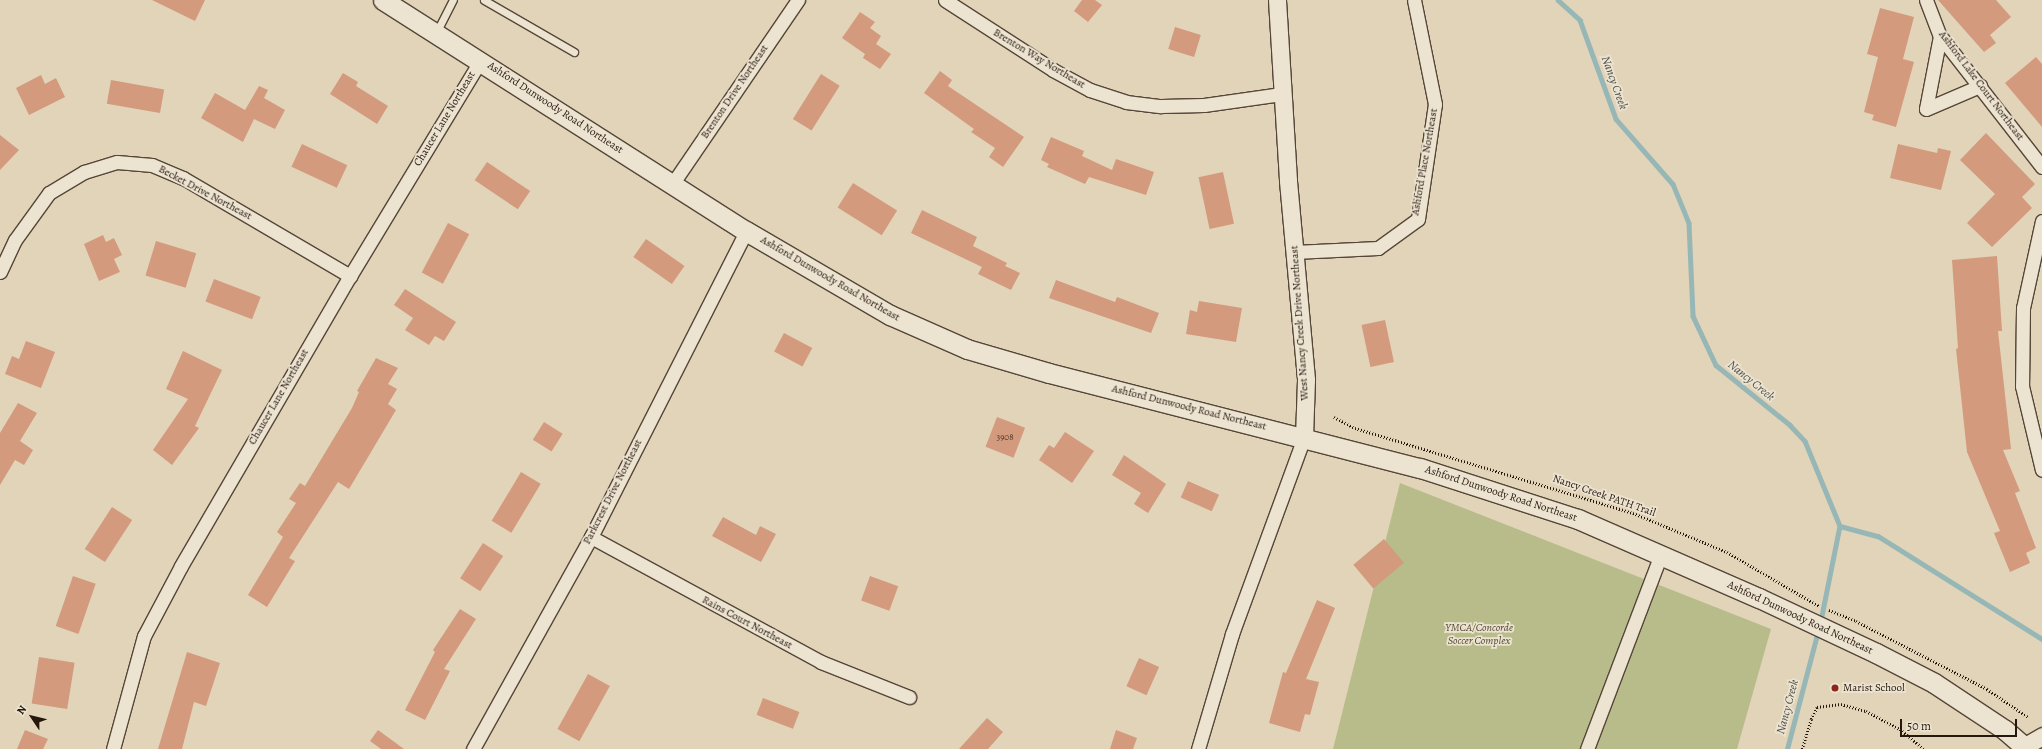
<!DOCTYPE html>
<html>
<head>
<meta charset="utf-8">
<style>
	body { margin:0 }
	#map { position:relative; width:2042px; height:749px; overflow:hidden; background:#e2d4b8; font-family:Alegreya,serif }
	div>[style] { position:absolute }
	.green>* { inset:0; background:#b8bc8b }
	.stream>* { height:4.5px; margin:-2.25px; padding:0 2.25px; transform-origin:2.25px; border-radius:2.25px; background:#96b7b6 }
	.building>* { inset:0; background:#d39a7e; transform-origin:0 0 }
	.path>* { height:2.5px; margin-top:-1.25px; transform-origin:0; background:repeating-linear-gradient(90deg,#26170d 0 1px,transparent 0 3px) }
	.roads { filter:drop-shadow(1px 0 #554638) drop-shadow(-1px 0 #554638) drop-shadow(0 1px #554638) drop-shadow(0 -1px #554638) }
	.service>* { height:7px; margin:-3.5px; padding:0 3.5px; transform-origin:3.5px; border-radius:3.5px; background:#ece3d1 }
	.minor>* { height:13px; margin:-6.5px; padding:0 6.5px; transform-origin:6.5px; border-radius:6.5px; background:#ece3d1 }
	.tertiary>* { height:17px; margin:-8.5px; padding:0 8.5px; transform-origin:8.5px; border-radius:8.5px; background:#ece3d1 }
	.secondary>* { height:19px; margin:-9.5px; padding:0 9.5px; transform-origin:9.5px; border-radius:9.5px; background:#ece3d1 }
	.dots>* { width:11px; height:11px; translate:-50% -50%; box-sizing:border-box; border:2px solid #ece3d1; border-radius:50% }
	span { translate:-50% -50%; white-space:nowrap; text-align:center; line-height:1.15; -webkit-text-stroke:3.5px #ece3d1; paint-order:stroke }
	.number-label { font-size:9px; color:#513829 }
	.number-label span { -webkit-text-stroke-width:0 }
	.street-label { font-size:11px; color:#26170d }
	.park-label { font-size:11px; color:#524933; font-style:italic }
	.poi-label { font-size:11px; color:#26170d }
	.left { translate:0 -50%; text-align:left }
	.water-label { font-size:12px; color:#4d4f48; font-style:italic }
	.north { position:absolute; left:12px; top:697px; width:40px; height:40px; -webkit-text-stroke:3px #ece3d1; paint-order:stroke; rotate:305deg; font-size:11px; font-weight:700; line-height:16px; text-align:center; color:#26170d }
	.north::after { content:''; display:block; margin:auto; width:14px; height:18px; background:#26170d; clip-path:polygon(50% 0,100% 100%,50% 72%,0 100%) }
	.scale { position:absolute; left:1900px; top:719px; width:117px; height:18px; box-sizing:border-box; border:2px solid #26170d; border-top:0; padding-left:5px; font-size:12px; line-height:14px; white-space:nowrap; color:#26170d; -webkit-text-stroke:3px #ece3d1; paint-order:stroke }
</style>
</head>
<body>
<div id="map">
	<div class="green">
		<div style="clip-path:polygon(1400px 483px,1771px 629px,1737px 749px,1333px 749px)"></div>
	</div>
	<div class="stream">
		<div style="left:1558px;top:0;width:30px;rotate:42deg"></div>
		<div style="left:1580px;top:20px;width:105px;rotate:70deg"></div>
		<div style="left:1616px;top:119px;width:86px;rotate:48.8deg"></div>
		<div style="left:1673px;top:184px;width:42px;rotate:67.7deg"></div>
		<div style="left:1689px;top:223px;width:93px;rotate:87.5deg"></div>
		<div style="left:1693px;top:316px;width:54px;rotate:64.9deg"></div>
		<div style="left:1716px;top:365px;width:95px;rotate:39deg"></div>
		<div style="left:1790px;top:425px;width:22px;rotate:47deg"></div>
		<div style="left:1805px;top:441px;width:92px;rotate:67.6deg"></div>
		<div style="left:1840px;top:526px;width:97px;rotate:101.3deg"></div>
		<div style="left:1840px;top:526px;width:39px;rotate:15deg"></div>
		<div style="left:1878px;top:536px;width:194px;rotate:32.1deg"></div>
		<div style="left:1787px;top:749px;width:122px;rotate:-75.3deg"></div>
	</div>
	<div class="building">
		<div style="clip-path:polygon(152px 0,205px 0,195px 21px)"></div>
		<div style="clip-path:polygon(1082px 0,1095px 0,1102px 5px,1088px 22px,1074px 11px)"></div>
		<div style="clip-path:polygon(1938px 0,1996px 0,2011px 17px,1990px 35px,1996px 43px,1984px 52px)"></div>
		<div style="clip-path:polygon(1880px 8px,1914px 17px,1903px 59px,1914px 62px,1896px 127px,1872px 120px,1874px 115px,1864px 112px,1878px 57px,1867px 54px)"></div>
		<div style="clip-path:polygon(860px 12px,875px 22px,870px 28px,881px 36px,876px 44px,891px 54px,880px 69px,863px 58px,865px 54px,842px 38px)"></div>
		<div style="left:1175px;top:27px;width:27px;height:23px;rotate:17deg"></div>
		<div style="clip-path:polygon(2036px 57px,2042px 64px,2042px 127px,2005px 83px)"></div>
		<div style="clip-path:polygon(940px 71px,952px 80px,948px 86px,1024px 137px,1003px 167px,989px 157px,995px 148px,971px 132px,974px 129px,924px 93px)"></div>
		<div style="clip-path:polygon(343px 73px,358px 82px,356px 86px,388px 106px,377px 124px,330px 94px)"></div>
		<div style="left:821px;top:74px;width:22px;height:53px;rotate:32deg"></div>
		<div style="clip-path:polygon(41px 75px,45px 84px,56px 78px,65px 97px,29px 115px,16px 88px)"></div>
		<div style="left:111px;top:80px;width:54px;height:24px;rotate:10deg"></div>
		<div style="clip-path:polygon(259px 86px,268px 90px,264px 98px,285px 110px,275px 129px,254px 119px,243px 142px,201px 118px,215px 93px,245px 110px)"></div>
		<div style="clip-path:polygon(1986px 133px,2035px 184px,2022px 197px,2032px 208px,1992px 247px,1967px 223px,1995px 194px,1960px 160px)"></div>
		<div style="clip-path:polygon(0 135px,19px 150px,0 170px)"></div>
		<div style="clip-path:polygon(1051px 137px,1084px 151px,1082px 156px,1112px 170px,1116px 159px,1154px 172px,1146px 195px,1089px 177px,1085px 184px,1047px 167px,1049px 164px,1041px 160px)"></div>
		<div style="left:302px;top:144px;width:50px;height:25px;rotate:25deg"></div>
		<div style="clip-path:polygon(1898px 144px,1937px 153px,1938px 148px,1951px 151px,1941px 190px,1890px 178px)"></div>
		<div style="left:487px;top:162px;width:52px;height:22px;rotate:34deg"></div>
		<div style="left:1223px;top:172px;width:53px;height:25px;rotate:78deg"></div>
		<div style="left:853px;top:183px;width:52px;height:29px;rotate:32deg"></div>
		<div style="clip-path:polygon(922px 210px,977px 237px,973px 246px,1007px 263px,1005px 266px,1020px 273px,1011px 290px,978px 274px,982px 267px,911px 233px)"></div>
		<div style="left:448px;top:223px;width:24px;height:56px;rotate:28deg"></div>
		<div style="clip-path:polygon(103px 235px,106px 242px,114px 238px,122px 255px,114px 259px,120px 272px,99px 281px,84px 244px)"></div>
		<div style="left:646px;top:239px;width:47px;height:22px;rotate:35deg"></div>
		<div style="left:156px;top:241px;width:42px;height:36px;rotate:17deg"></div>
		<div style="clip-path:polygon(1997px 256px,2002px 331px,1998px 331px,2011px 449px,2003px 450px,2020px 491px,2015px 493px,2036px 548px,2026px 553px,2030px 563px,2010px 572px,1994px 533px,2000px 531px,1967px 452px,1956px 349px,1958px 348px,1952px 260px)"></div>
		<div style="left:214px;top:279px;width:50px;height:24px;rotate:21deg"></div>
		<div style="clip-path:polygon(1056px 280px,1115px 302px,1117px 297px,1159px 313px,1151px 333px,1049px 298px)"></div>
		<div style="clip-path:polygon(405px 289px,456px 322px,444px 341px,435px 336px,429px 345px,405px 330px,413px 318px,394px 305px)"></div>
		<div style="clip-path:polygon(1199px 301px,1242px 308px,1236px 342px,1186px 334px,1190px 310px,1197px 312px)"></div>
		<div style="left:1385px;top:320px;width:43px;height:24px;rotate:78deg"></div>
		<div style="left:784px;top:333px;width:32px;height:21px;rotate:28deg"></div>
		<div style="clip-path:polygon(26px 341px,55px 352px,41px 388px,5px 374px,12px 356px,19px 359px)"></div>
		<div style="clip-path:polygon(183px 351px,222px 370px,195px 426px,199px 428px,172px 465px,153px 450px,188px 399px,166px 389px)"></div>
		<div style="clip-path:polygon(376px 358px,398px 368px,388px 384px,397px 389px,388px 404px,396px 410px,349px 489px,338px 482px,289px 558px,295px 561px,267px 607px,248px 595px,283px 537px,277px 532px,296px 503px,289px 499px,300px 483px,305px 486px,352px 408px,359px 392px,357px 391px)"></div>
		<div style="clip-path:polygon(18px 403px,37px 413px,20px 441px,33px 450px,24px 465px,15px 460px,0 485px,0 433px)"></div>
		<div style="left:997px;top:417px;width:30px;height:32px;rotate:21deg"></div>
		<div style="left:544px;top:422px;width:22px;height:21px;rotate:32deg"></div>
		<div style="clip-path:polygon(1065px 432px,1094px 451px,1072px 483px,1039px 460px,1049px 445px,1054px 448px)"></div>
		<div style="clip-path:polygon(1124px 455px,1166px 484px,1148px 513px,1134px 504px,1141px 493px,1112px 475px)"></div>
		<div style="left:521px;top:472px;width:23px;height:57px;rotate:31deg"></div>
		<div style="left:1188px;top:481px;width:34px;height:18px;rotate:24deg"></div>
		<div style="left:112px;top:507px;width:24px;height:50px;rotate:33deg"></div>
		<div style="clip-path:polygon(723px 517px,756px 535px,760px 526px,776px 534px,761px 562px,712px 536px)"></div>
		<div style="left:1384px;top:539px;width:31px;height:40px;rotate:50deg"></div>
		<div style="left:483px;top:543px;width:24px;height:42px;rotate:33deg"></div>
		<div style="left:73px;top:576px;width:24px;height:53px;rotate:19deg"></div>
		<div style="left:870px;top:576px;width:30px;height:26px;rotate:20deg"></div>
		<div style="clip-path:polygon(1317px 600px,1335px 608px,1306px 679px,1319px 682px,1310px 715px,1305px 714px,1300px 732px,1269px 723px,1283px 672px,1286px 673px)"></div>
		<div style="clip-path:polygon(460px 609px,476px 619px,444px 669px,450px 671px,425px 720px,405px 710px,435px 652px,433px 650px)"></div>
		<div style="clip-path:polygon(187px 652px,220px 663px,206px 706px,194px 702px,182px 749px,158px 749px)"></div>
		<div style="left:39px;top:657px;width:36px;height:47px;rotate:9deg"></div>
		<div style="left:1139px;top:658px;width:22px;height:31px;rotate:24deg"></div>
		<div style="left:588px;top:674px;width:25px;height:63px;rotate:29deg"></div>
		<div style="left:763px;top:698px;width:39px;height:18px;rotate:21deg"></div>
		<div style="clip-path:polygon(987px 718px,1003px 732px,988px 749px,959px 749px)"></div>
		<div style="clip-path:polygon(25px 730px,48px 739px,43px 749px,17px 749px)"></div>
		<div style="clip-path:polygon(378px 730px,404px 749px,381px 749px,370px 741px)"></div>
		<div style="clip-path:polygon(1116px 730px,1137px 738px,1133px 749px,1110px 749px)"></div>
	</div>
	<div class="path">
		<div style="left:1334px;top:417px;width:24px;rotate:28deg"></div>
		<div style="left:1355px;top:428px;width:291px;rotate:17deg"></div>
		<div style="left:1633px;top:513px;width:102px;rotate:22.5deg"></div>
		<div style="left:1727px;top:552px;width:107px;rotate:30.4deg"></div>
		<div style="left:1829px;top:610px;width:29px;rotate:22deg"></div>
		<div style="left:1856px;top:621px;width:148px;rotate:27.4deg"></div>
		<div style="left:1987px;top:689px;width:50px;rotate:34.3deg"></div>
		<div style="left:1802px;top:749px;width:31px;rotate:-73deg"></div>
		<div style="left:1811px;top:719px;width:13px;rotate:-63deg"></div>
		<div style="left:1817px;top:707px;width:24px;rotate:-7deg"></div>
		<div style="left:1841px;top:704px;width:26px;rotate:16deg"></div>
		<div style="left:1866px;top:711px;width:38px;rotate:28deg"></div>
		<div style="left:1900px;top:729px;width:31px;rotate:40deg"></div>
	</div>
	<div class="roads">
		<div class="service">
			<div style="left:484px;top:0;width:104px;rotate:30deg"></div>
			<div style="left:436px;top:33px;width:37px;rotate:-63deg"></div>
		</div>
		<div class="minor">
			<div style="left:945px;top:0;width:129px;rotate:32.9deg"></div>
			<div style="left:1053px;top:70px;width:42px;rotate:28.4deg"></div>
			<div style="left:1090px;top:90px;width:38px;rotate:18deg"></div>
			<div style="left:1126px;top:102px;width:35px;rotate:7deg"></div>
			<div style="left:1161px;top:106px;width:43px;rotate:-1.3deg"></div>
			<div style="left:1204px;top:105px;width:78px;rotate:-8.1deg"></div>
			<div style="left:1926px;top:0;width:39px;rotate:69deg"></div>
			<div style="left:1940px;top:36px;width:166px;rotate:52.1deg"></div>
			<div style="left:1940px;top:36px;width:74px;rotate:100.9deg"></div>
			<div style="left:1926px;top:109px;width:59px;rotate:-23.1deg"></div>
			<div style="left:673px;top:183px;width:222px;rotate:-55.7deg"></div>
			<div style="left:2042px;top:221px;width:89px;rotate:102.3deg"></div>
			<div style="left:2023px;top:308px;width:78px;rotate:90.7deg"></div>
			<div style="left:2022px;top:386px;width:86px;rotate:76.6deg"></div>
			<div style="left:1294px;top:252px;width:84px;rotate:-2.7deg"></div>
			<div style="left:1378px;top:248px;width:49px;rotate:-35.9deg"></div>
			<div style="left:1418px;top:219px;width:116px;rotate:-81.6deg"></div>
			<div style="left:1435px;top:104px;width:106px;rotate:-101.4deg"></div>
			<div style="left:0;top:272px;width:35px;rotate:-65deg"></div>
			<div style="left:15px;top:240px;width:58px;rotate:-54.1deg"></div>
			<div style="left:49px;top:193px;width:41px;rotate:-31deg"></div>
			<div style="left:84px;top:172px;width:34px;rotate:-17deg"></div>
			<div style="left:117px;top:162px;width:35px;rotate:5deg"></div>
			<div style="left:152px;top:165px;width:34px;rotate:23deg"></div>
			<div style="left:183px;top:178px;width:194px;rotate:30.4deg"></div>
			<div style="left:591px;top:537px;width:262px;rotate:28.5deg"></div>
			<div style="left:821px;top:662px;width:95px;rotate:21.7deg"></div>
			<div style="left:113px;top:749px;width:117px;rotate:-74.7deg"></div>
			<div style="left:144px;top:636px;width:79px;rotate:-62.1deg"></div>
			<div style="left:181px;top:566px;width:336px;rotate:-59.8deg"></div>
			<div style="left:350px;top:276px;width:251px;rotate:-58.8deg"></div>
			<div style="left:473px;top:749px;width:243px;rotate:-60.9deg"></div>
			<div style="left:591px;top:537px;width:343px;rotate:-63.1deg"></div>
			<div style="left:1198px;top:749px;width:120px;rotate:-73.5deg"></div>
			<div style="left:1232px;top:634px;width:210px;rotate:-69.9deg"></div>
			<div style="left:1587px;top:749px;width:209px;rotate:-69.2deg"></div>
		</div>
		<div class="tertiary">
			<div style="left:1277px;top:0;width:181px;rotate:86.5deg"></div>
			<div style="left:1288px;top:181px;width:200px;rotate:84.8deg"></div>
			<div style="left:1306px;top:380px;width:57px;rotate:92deg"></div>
			<div style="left:2025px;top:746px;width:20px;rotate:-30deg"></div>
		</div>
		<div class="secondary">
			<div style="left:383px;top:0;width:430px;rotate:32.5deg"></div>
			<div style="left:746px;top:231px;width:167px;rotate:30.3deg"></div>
			<div style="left:890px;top:315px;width:84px;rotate:23.8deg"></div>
			<div style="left:967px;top:349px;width:85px;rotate:16.3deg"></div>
			<div style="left:1049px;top:373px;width:383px;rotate:14.4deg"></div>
			<div style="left:1420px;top:468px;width:166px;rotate:17.9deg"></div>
			<div style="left:1578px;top:519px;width:197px;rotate:23.6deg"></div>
			<div style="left:1759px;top:598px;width:129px;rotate:25.2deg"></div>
			<div style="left:1876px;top:653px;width:65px;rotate:27.3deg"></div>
			<div style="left:1934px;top:683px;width:85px;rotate:33.5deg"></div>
			<div style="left:2005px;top:730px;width:29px;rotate:41deg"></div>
		</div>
	</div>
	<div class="dots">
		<div style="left:1835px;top:688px;background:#8f2418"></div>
	</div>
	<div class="number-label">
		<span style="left:1005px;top:437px">3908</span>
	</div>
	<div class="street-label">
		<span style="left:1039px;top:59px;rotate:31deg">Brenton Way Northeast</span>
		<span style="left:1981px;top:86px;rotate:53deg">Ashford Lake Court Northeast</span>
		<span style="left:735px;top:92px;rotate:-56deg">Brenton Drive Northeast</span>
		<span style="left:555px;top:108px;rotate:33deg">Ashford Dunwoody Road Northeast</span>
		<span style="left:445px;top:119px;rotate:-59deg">Chaucer Lane Northeast</span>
		<span style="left:1425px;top:162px;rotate:-80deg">Ashford Place Northeast</span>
		<span style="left:205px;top:193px;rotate:28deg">Becket Drive Northeast</span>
		<span style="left:830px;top:279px;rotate:30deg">Ashford Dunwoody Road Northeast</span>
		<span style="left:1300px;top:323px;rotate:-94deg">West Nancy Creek Drive Northeast</span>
		<span style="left:279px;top:397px;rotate:-60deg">Chaucer Lane Northeast</span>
		<span style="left:1189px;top:408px;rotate:14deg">Ashford Dunwoody Road Northeast</span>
		<span style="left:613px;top:492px;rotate:-63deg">Parkcrest Drive Northeast</span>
		<span style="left:1501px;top:494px;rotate:18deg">Ashford Dunwoody Road Northeast</span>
		<span style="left:1604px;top:496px;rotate:19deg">Nancy Creek PATH Trail</span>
		<span style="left:1800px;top:618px;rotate:25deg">Ashford Dunwoody Road Northeast</span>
		<span style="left:747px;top:623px;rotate:28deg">Rains Court Northeast</span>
	</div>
	<div class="park-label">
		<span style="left:1479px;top:635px">YMCA/Concorde<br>Soccer Complex</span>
	</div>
	<div class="poi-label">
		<span class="left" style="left:1843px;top:688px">Marist School</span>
	</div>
	<div class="water-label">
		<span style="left:1614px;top:83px;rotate:70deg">Nancy Creek</span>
		<span style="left:1751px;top:381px;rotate:39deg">Nancy Creek</span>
		<span style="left:1788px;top:707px;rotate:-75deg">Nancy Creek</span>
	</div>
	<div class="north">N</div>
	<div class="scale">50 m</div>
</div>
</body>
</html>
